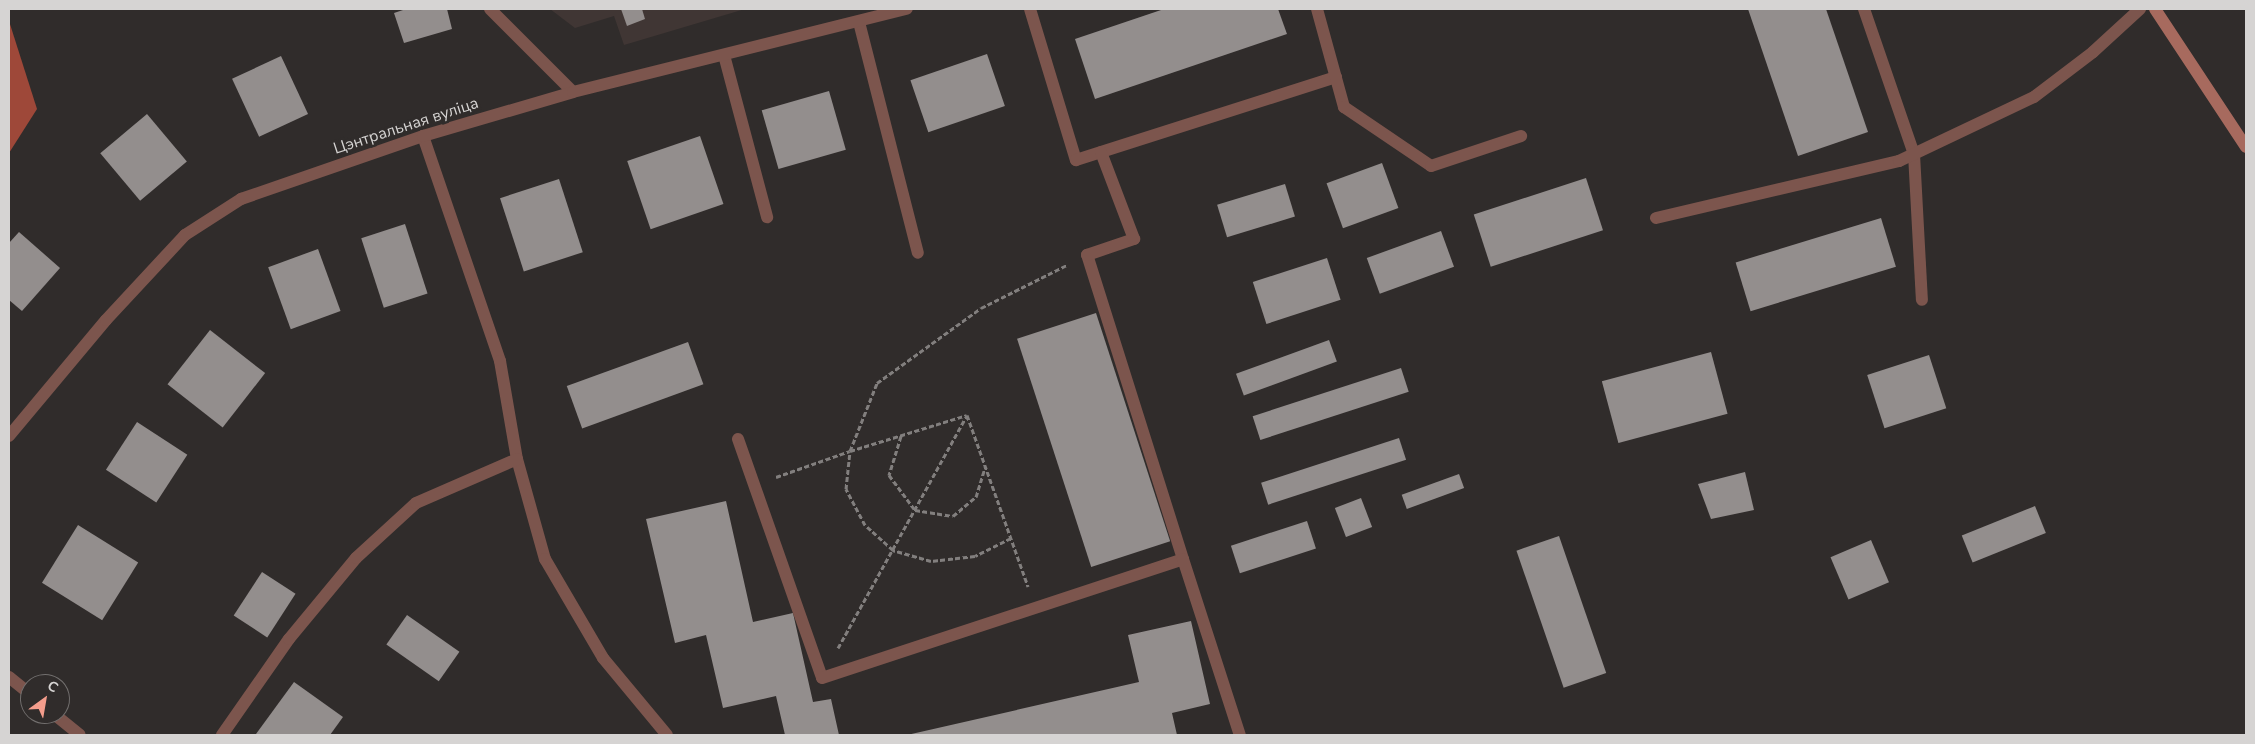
<!DOCTYPE html>
<html>
<head>
<meta charset="utf-8">
<style>
	body { margin:0 }
	#map { position:relative; width:2255px; height:744px; overflow:hidden; background:#302c2b; font-family:"Nunito Sans",sans-serif }
	div>[style] { position:absolute }
	.built>* { inset:0; background:#403634 }
	.forest>* { inset:0; background:#9e4839 }
	.building>* { inset:0; background:#938e8d; transform-origin:0 0 }
	.path>* { height:3px; margin-top:-1.5px; transform-origin:0; background:repeating-linear-gradient(90deg,#827f7e 0 5px,transparent 0 7.5px) }
	.service>* { height:12px; margin:-6px; padding:0 6px; transform-origin:6px; border-radius:6px; background:#7c554d }
	.minor>* { height:12px; margin:-6px; padding:0 6px; transform-origin:6px; border-radius:6px; background:#7c554d }
	.tertiary>* { height:12px; margin:-6px; padding:0 6px; transform-origin:6px; border-radius:6px; background:#7c554d }
	.secondary>* { height:12px; margin:-6px; padding:0 6px; transform-origin:6px; border-radius:6px; background:#a76a5e }
	span { translate:-50% -50%; white-space:nowrap; text-align:center; line-height:1.15; -webkit-text-stroke:5px #302c2b; paint-order:stroke }
	.street-label { font-size:16px; color:#d6d4d3 }
	.frame { position:absolute; inset:0; border:10px solid #d6d4d3; pointer-events:none }
	.north { position:absolute; left:20px; top:674px; width:50px; height:50px; box-sizing:border-box; background:#302c2b; border:1px solid #726f6e; border-radius:50%; rotate:32deg; font-size:14px; font-weight:700; line-height:20px; text-align:center; color:#d6d4d3 }
	.north::after { content:''; display:block; margin:auto; width:18px; height:22px; background:#f49d8c; clip-path:polygon(50% 0,100% 100%,50% 72%,0 100%) }
</style>
</head>
<body>
<div id="map">
	<div class="built">
		<div style="clip-path:polygon(550px 9px,745px 9px,624px 45px,614px 16px,575px 28px)"></div>
	</div>
	<div class="forest">
		<div style="clip-path:polygon(9px 21px,37px 109px,9px 153px)"></div>
	</div>
	<div class="building">
		<div style="clip-path:polygon(406px 9px,447px 9px,452px 29px,404px 43px,394px 13px)"></div>
		<div style="clip-path:polygon(621px 9px,642px 9px,645px 19px,627px 26px)"></div>
		<div style="clip-path:polygon(1164px 9px,1278px 9px,1287px 34px,1095px 99px,1075px 39px)"></div>
		<div style="clip-path:polygon(1748px 9px,1826px 9px,1868px 132px,1798px 156px)"></div>
		<div style="left:987px;top:54px;width:55px;height:81px;rotate:71deg"></div>
		<div style="left:281px;top:56px;width:64px;height:54px;rotate:65deg"></div>
		<div style="left:829px;top:91px;width:61px;height:70px;rotate:74deg"></div>
		<div style="left:147px;top:114px;width:62px;height:61px;rotate:50deg"></div>
		<div style="left:700px;top:136px;width:72px;height:77px;rotate:71deg"></div>
		<div style="left:1382px;top:163px;width:48px;height:59px;rotate:70deg"></div>
		<div style="left:1586px;top:178px;width:55px;height:118px;rotate:72deg"></div>
		<div style="left:559px;top:179px;width:77px;height:62px;rotate:72deg"></div>
		<div style="left:1285px;top:184px;width:34px;height:71px;rotate:73deg"></div>
		<div style="left:1881px;top:218px;width:51px;height:152px;rotate:73deg"></div>
		<div style="left:405px;top:224px;width:73px;height:46px;rotate:72deg"></div>
		<div style="left:1441px;top:231px;width:38px;height:79px;rotate:70deg"></div>
		<div style="clip-path:polygon(19px 232px,60px 268px,22px 311px,9px 300px,9px 243px)"></div>
		<div style="left:318px;top:249px;width:66px;height:53px;rotate:70deg"></div>
		<div style="left:1327px;top:258px;width:44px;height:78px;rotate:72deg"></div>
		<div style="left:1096px;top:313px;width:240px;height:83px;rotate:72deg"></div>
		<div style="left:210px;top:330px;width:70px;height:69px;rotate:38deg"></div>
		<div style="left:1329px;top:340px;width:23px;height:99px;rotate:70deg"></div>
		<div style="left:688px;top:342px;width:45px;height:129px;rotate:70deg"></div>
		<div style="left:1711px;top:352px;width:64px;height:113px;rotate:75deg"></div>
		<div style="left:1929px;top:355px;width:56px;height:65px;rotate:72deg"></div>
		<div style="left:1401px;top:368px;width:25px;height:156px;rotate:72deg"></div>
		<div style="left:137px;top:422px;width:60px;height:57px;rotate:33deg"></div>
		<div style="left:1399px;top:438px;width:23px;height:145px;rotate:72deg"></div>
		<div style="clip-path:polygon(1745px 472px,1754px 510px,1711px 519px,1698px 484px)"></div>
		<div style="left:1459px;top:474px;width:15px;height:61px;rotate:70deg"></div>
		<div style="left:1361px;top:498px;width:31px;height:28px;rotate:69deg"></div>
		<div style="clip-path:polygon(726px 501px,753px 622px,793px 613px,813px 702px,831px 699px,839px 735px,785px 735px,776px 696px,723px 708px,706px 635px,675px 643px,646px 519px)"></div>
		<div style="left:2035px;top:506px;width:29px;height:79px;rotate:68deg"></div>
		<div style="left:1307px;top:521px;width:29px;height:80px;rotate:72deg"></div>
		<div style="left:78px;top:525px;width:71px;height:68px;rotate:32deg"></div>
		<div style="left:1559px;top:536px;width:145px;height:45px;rotate:71deg"></div>
		<div style="left:1871px;top:540px;width:46px;height:44px;rotate:67deg"></div>
		<div style="left:262px;top:572px;width:40px;height:52px;rotate:33deg"></div>
		<div style="left:407px;top:615px;width:64px;height:36px;rotate:35deg"></div>
		<div style="clip-path:polygon(1191px 621px,1210px 704px,1172px 713px,1177px 735px,907px 735px,1139px 682px,1128px 635px)"></div>
		<div style="clip-path:polygon(294px 682px,343px 717px,330px 735px,256px 734px)"></div>
	</div>
	<div class="path">
		<div style="left:901px;top:436px;width:41px;rotate:107.1deg"></div>
		<div style="left:889px;top:475px;width:44px;rotate:53.4deg"></div>
		<div style="left:915px;top:510px;width:38px;rotate:9deg"></div>
		<div style="left:953px;top:516px;width:30px;rotate:-40deg"></div>
		<div style="left:976px;top:497px;width:31px;rotate:-73deg"></div>
		<div style="left:776px;top:477px;width:78px;rotate:-19.4deg"></div>
		<div style="left:850px;top:451px;width:73px;rotate:-68.3deg"></div>
		<div style="left:877px;top:383px;width:128px;rotate:-35.8deg"></div>
		<div style="left:981px;top:308px;width:96px;rotate:-26.6deg"></div>
		<div style="left:1011px;top:538px;width:40px;rotate:153.4deg"></div>
		<div style="left:975px;top:556px;width:44px;rotate:173.5deg"></div>
		<div style="left:931px;top:561px;width:40px;rotate:-164deg"></div>
		<div style="left:893px;top:550px;width:38px;rotate:-138deg"></div>
		<div style="left:865px;top:525px;width:41px;rotate:-117.8deg"></div>
		<div style="left:846px;top:489px;width:38px;rotate:-84deg"></div>
		<div style="left:850px;top:451px;width:122px;rotate:-17.1deg"></div>
		<div style="left:967px;top:415px;width:182px;rotate:70.4deg"></div>
		<div style="left:838px;top:648px;width:266px;rotate:-61deg"></div>
	</div>
	<div class="service">
		<div style="left:490px;top:9px;width:117px;rotate:45deg"></div>
		<div style="left:1030px;top:9px;width:158px;rotate:73.1deg"></div>
		<div style="left:1076px;top:160px;width:273px;rotate:-17.7deg"></div>
		<div style="left:1317px;top:9px;width:102px;rotate:74.6deg"></div>
		<div style="left:1344px;top:107px;width:105px;rotate:34.1deg"></div>
		<div style="left:1431px;top:166px;width:95px;rotate:-18.4deg"></div>
		<div style="left:1864px;top:9px;width:153px;rotate:71deg"></div>
		<div style="left:1914px;top:154px;width:146px;rotate:86.9deg"></div>
		<div style="left:859px;top:22px;width:238px;rotate:75.7deg"></div>
		<div style="left:724px;top:55px;width:168px;rotate:75.1deg"></div>
		<div style="left:423px;top:136px;width:238px;rotate:71.1deg"></div>
		<div style="left:500px;top:361px;width:99px;rotate:80.2deg"></div>
		<div style="left:517px;top:459px;width:104px;rotate:74.4deg"></div>
		<div style="left:545px;top:559px;width:115px;rotate:59.6deg"></div>
		<div style="left:603px;top:658px;width:100px;rotate:50.3deg"></div>
		<div style="left:1656px;top:218px;width:250px;rotate:-13.2deg"></div>
		<div style="left:1899px;top:161px;width:149px;rotate:-25.4deg"></div>
		<div style="left:2034px;top:97px;width:74px;rotate:-37.3deg"></div>
		<div style="left:2093px;top:52px;width:64px;rotate:-42.5deg"></div>
		<div style="left:738px;top:439px;width:253px;rotate:70.6deg"></div>
		<div style="left:822px;top:678px;width:380px;rotate:-18.2deg"></div>
		<div style="left:1183px;top:559px;width:319px;rotate:-107.5deg"></div>
		<div style="left:1087px;top:255px;width:50px;rotate:-18.8deg"></div>
		<div style="left:1134px;top:239px;width:93px;rotate:-110.8deg"></div>
		<div style="left:1183px;top:559px;width:185px;rotate:72.1deg"></div>
		<div style="left:222px;top:735px;width:117px;rotate:-55.1deg"></div>
		<div style="left:289px;top:639px;width:105px;rotate:-50.4deg"></div>
		<div style="left:356px;top:558px;width:81px;rotate:-42.5deg"></div>
		<div style="left:416px;top:503px;width:110px;rotate:-23.5deg"></div>
	</div>
	<div class="minor">
		<div style="left:9px;top:677px;width:27px;rotate:39deg"></div>
		<div style="left:54px;top:714px;width:33px;rotate:39deg"></div>
	</div>
	<div class="tertiary">
		<div style="left:9px;top:436px;width:151px;rotate:-50.1deg"></div>
		<div style="left:106px;top:320px;width:116px;rotate:-47.1deg"></div>
		<div style="left:185px;top:235px;width:67px;rotate:-32.7deg"></div>
		<div style="left:241px;top:199px;width:193px;rotate:-19.1deg"></div>
		<div style="left:423px;top:136px;width:156px;rotate:-16.3deg"></div>
		<div style="left:573px;top:92px;width:344px;rotate:-14deg"></div>
	</div>
	<div class="secondary">
		<div style="left:2155px;top:9px;width:165px;rotate:56.6deg"></div>
	</div>
	<div class="street-label">
		<span style="left:406px;top:126px;rotate:-18deg">Цэнтральная вуліца</span>
	</div>
	<div class="frame"></div>
	<div class="north">С</div>
</div>
</body>
</html>
